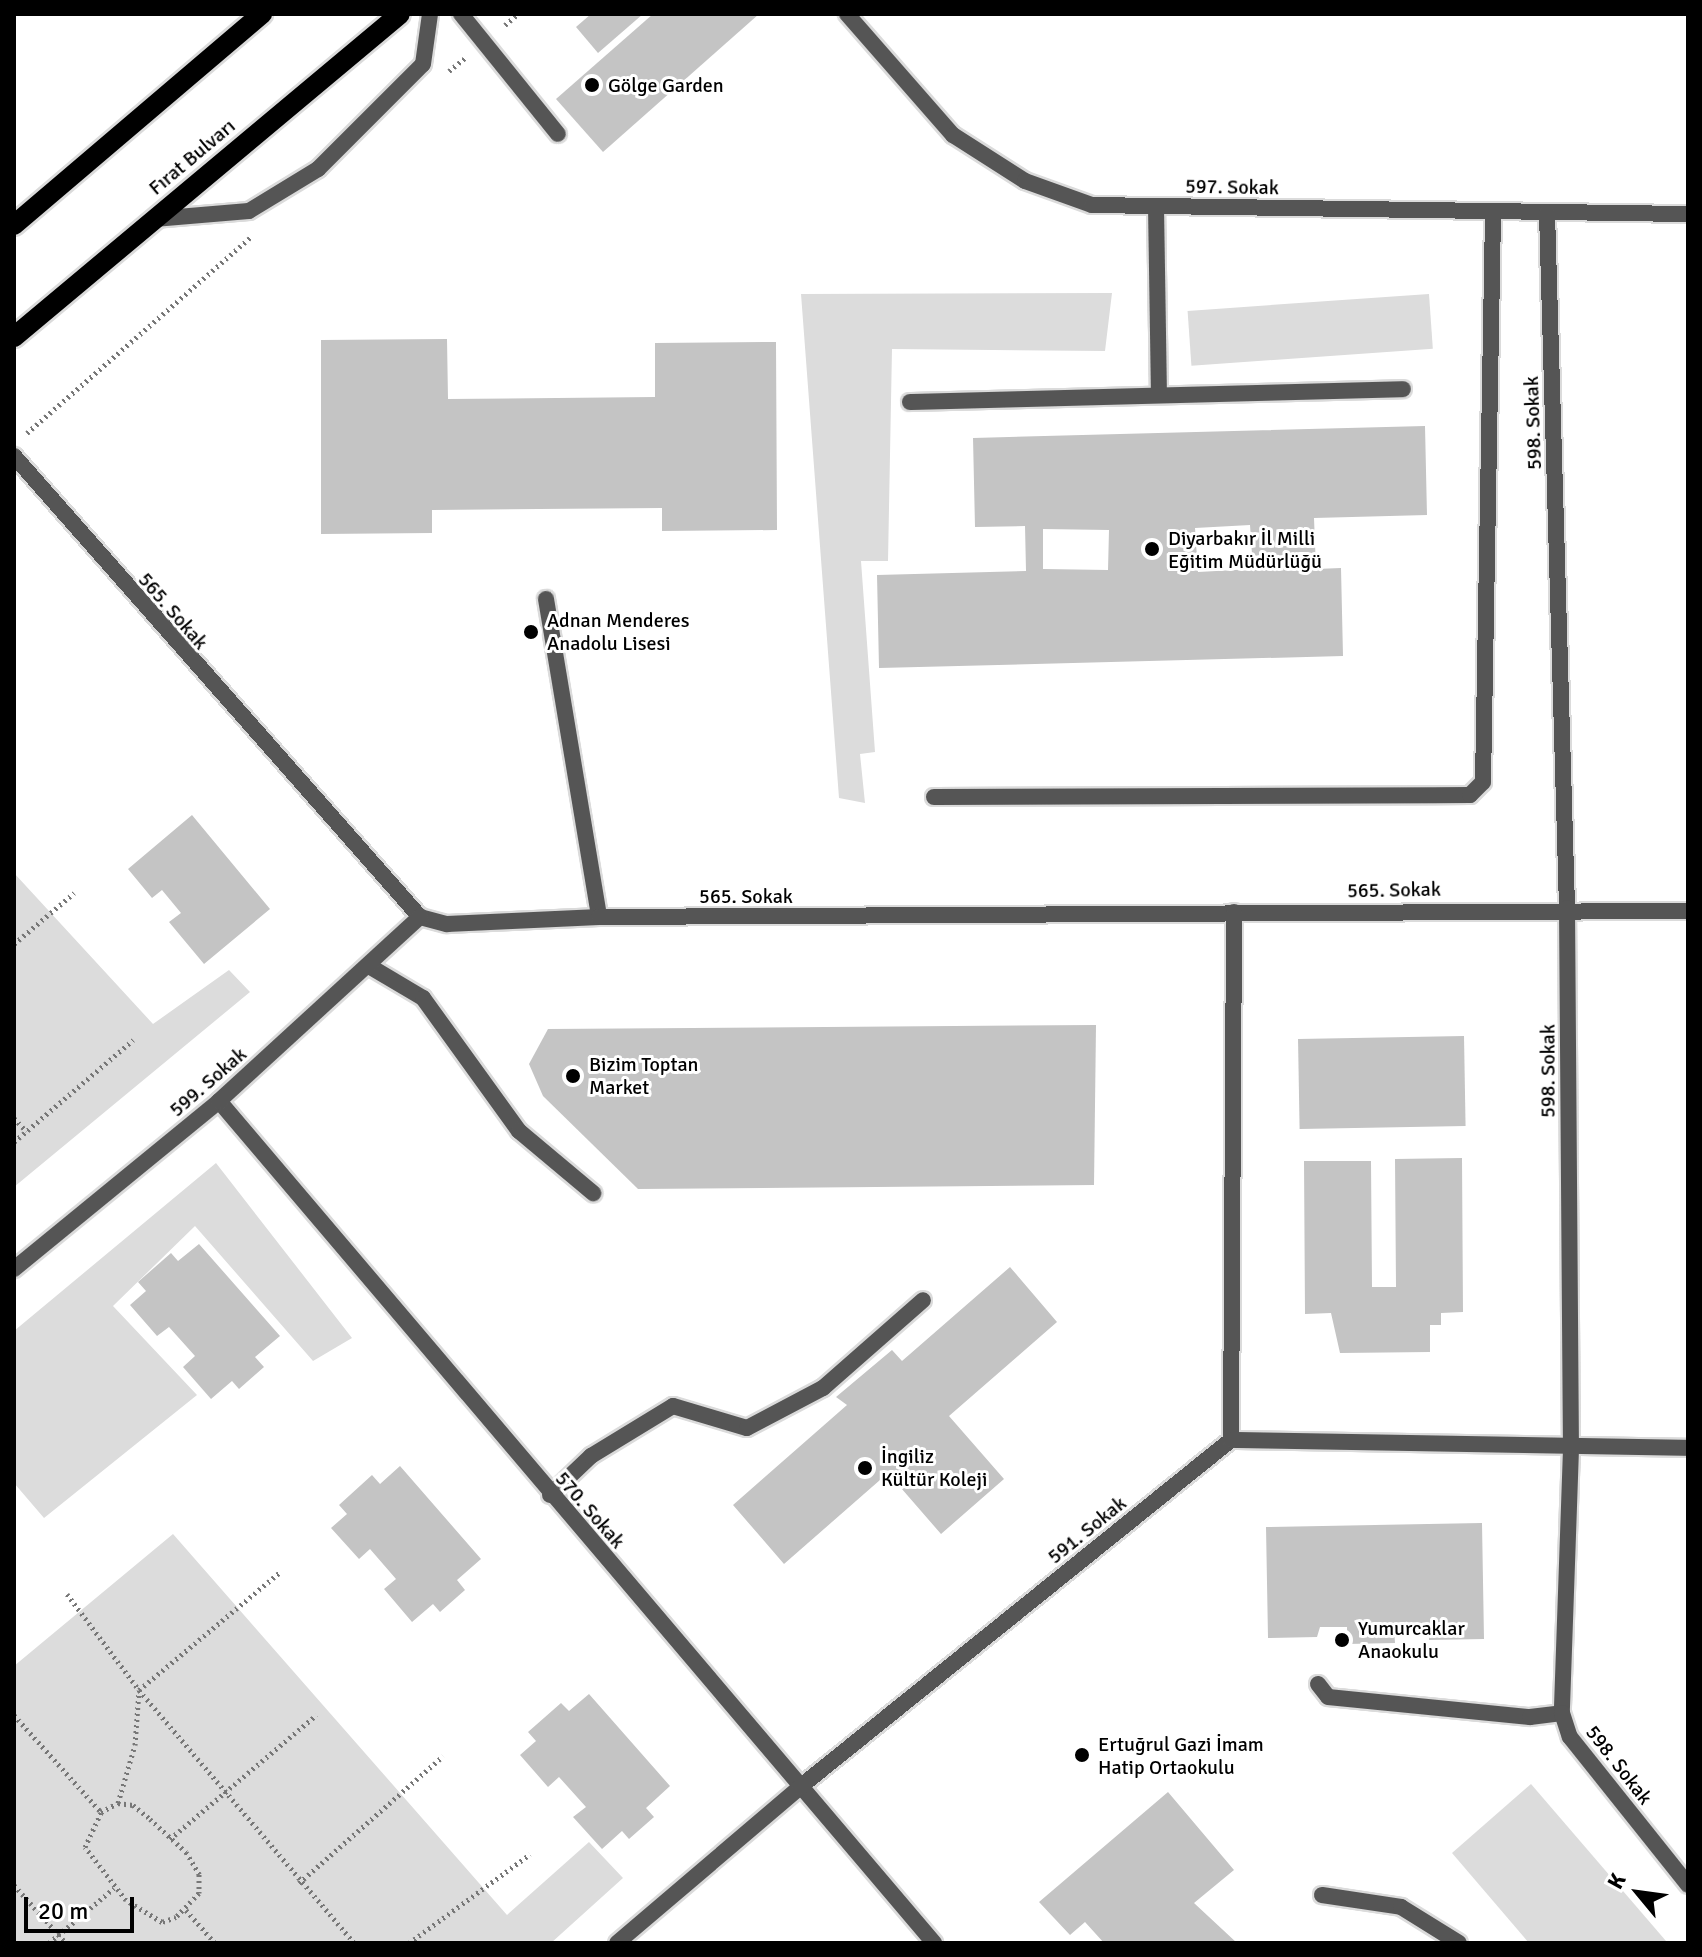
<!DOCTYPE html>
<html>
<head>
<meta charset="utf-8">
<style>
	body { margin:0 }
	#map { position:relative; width:1702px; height:1957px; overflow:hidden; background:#fff; font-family:Signika,sans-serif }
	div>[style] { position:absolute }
	.green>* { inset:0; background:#dcdcdc; transform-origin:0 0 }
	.building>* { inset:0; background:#c4c4c4; transform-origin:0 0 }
	.path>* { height:5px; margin-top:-2.5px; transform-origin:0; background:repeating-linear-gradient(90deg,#777 0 2px,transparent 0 6px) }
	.roads { filter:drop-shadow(2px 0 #dbdbdb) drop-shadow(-2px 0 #dbdbdb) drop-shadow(0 2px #dbdbdb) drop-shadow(0 -2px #dbdbdb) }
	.lane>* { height:16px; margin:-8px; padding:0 8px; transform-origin:8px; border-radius:8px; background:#555 }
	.street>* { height:16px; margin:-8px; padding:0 8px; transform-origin:8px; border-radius:8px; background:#555 }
	.primary>* { height:20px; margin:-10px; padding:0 10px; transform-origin:10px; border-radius:10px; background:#000 }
	.dots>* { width:22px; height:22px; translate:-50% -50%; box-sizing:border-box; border:4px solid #fff; border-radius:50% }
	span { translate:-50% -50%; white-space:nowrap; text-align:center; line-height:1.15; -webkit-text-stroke:6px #fff; paint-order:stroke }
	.poi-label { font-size:20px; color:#000 }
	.left { translate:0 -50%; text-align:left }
	.street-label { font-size:20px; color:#000 }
	.frame { position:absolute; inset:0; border:16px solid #000; pointer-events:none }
	.north { position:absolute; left:1598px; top:1853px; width:80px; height:80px; -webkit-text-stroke:6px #fff; paint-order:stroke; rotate:299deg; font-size:22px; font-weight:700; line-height:32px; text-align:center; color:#000 }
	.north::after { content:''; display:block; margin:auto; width:28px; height:36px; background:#000; clip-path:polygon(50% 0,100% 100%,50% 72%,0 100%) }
	.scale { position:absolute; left:24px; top:1897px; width:110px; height:36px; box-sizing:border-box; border:4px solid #000; border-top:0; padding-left:10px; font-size:24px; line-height:28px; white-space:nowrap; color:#000; -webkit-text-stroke:6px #fff; paint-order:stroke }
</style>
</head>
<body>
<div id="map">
	<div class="green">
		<div style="clip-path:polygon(1112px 293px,1105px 351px,892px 349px,888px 561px,861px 561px,875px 752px,860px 754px,865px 803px,839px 798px,801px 294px)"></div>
		<div style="left:1429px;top:294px;width:55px;height:242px;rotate:86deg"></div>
		<div style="clip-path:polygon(14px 873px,153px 1024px,229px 970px,250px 992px,14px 1187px)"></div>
		<div style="clip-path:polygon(216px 1163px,352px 1338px,313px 1361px,195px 1226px,113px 1306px,197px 1395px,44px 1518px,14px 1483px,14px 1331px)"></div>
		<div style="clip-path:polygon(173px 1534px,507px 1915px,589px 1842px,623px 1878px,551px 1943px,14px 1943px,14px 1666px)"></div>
		<div style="clip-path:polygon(1531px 1784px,1666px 1941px,1664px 1943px,1529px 1943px,1452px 1853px)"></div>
	</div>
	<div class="building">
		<div style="clip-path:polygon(591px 14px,643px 14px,598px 53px,576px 27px)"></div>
		<div style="clip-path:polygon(653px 14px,759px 14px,603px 152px,556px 99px)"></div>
		<div style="clip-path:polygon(447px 339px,448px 399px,655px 397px,655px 343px,776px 342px,777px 530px,662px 531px,662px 508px,432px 510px,432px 533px,321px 534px,321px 340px)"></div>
		<div style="clip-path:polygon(evenodd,1425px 426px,1427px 515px,1314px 518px,1316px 569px,1341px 568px,1343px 656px,879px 668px,877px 575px,1026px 571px,1025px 526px,975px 527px,973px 438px,1425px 426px,1250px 525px,1253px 569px,1198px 572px,1195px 528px,1250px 525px,1425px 426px,1043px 529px,1109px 530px,1108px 570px,1043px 569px,1043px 529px)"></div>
		<div style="clip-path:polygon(192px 815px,270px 909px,204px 964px,169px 922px,181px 913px,162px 890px,152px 898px,128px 869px)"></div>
		<div style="clip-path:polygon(1096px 1025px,1094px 1185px,638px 1189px,543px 1096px,529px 1064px,548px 1029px)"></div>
		<div style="left:1464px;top:1036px;width:90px;height:166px;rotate:89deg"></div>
		<div style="clip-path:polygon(1462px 1158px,1463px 1312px,1441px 1313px,1441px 1325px,1430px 1325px,1430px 1352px,1340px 1353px,1331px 1313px,1305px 1314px,1304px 1161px,1371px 1161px,1372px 1287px,1396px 1287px,1395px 1159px)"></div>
		<div style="clip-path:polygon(199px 1244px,280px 1336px,255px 1357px,264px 1367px,239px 1389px,232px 1381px,211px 1399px,183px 1367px,195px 1356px,169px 1327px,157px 1336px,130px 1305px,146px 1291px,138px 1282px,171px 1253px,178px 1261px)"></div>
		<div style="clip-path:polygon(1010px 1267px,1057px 1322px,949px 1416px,1004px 1479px,941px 1534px,888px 1473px,784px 1564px,733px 1505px,847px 1405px,836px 1397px,892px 1350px,902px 1361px)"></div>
		<div style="clip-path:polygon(400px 1466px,481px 1559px,457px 1580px,465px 1590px,440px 1612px,433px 1604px,412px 1622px,384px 1589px,396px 1579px,370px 1549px,359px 1559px,331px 1528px,347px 1514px,339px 1505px,372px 1475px,380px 1484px)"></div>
		<div style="clip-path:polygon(1482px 1523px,1484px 1639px,1429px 1640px,1429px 1627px,1394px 1628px,1395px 1643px,1347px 1644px,1347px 1627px,1320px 1627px,1317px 1637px,1268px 1638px,1266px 1527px)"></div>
		<div style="clip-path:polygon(589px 1694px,670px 1786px,646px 1808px,654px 1817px,629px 1839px,622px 1831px,602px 1849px,573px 1817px,586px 1807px,559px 1777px,548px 1787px,520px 1755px,536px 1741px,528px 1732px,561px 1703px,569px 1711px)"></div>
		<div style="clip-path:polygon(1168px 1792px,1234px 1870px,1194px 1903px,1237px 1943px,1104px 1943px,1085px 1922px,1070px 1935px,1039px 1902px)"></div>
	</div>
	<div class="path">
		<div style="left:505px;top:25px;width:17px;rotate:-40deg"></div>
		<div style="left:449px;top:71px;width:22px;rotate:-39deg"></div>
		<div style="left:27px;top:433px;width:298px;rotate:-41.2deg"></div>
		<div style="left:14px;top:944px;width:79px;rotate:-40.4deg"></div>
		<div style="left:14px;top:1118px;width:18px;rotate:47deg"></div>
		<div style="left:14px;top:1142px;width:157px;rotate:-40.6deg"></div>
		<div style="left:67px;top:1594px;width:120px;rotate:53.1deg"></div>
		<div style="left:139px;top:1690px;width:332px;rotate:49.6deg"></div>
		<div style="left:14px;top:1715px;width:130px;rotate:48.1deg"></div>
		<div style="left:118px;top:1803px;width:15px;rotate:8deg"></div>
		<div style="left:133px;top:1805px;width:22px;rotate:39deg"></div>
		<div style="left:150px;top:1819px;width:49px;rotate:42.5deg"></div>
		<div style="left:186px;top:1852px;width:26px;rotate:59deg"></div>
		<div style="left:199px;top:1874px;width:19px;rotate:90deg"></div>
		<div style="left:199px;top:1893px;width:33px;rotate:134deg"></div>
		<div style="left:176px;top:1917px;width:15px;rotate:160deg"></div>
		<div style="left:162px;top:1922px;width:42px;rotate:-148.6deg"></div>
		<div style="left:126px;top:1900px;width:67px;rotate:-127.7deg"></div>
		<div style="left:85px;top:1847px;width:38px;rotate:-65deg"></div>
		<div style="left:101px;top:1812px;width:19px;rotate:-28deg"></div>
		<div style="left:118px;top:1803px;width:60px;rotate:-73.7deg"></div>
		<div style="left:135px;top:1745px;width:55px;rotate:-85.8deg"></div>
		<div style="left:139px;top:1690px;width:184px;rotate:-39.9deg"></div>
		<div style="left:170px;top:1839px;width:192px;rotate:-40.3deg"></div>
		<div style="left:299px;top:1883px;width:192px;rotate:-41.4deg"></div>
		<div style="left:14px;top:1885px;width:78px;rotate:48.1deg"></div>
		<div style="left:186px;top:1910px;width:44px;rotate:48.7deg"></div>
		<div style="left:49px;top:1943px;width:85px;rotate:-40.2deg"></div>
		<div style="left:409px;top:1943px;width:150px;rotate:-36.3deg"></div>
	</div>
	<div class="roads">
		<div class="lane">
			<div style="left:461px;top:14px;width:154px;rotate:51.1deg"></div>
			<div style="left:1156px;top:206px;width:185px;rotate:89.1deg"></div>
			<div style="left:154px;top:219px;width:95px;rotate:-4.8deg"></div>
			<div style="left:249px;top:211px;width:81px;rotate:-31.3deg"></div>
			<div style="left:318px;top:169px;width:148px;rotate:-45deg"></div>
			<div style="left:423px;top:64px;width:50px;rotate:-82deg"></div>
			<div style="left:910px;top:402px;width:493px;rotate:-1.5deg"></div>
			<div style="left:546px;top:599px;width:322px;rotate:80.5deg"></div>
			<div style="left:934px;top:797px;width:536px;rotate:-0.21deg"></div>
			<div style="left:1470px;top:795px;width:18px;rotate:-45deg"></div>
			<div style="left:1483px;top:782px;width:570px;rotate:-88.99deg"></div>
			<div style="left:369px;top:966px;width:63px;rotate:30.7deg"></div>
			<div style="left:423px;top:998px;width:164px;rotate:54.2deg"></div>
			<div style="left:519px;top:1131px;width:97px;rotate:40deg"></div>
			<div style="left:550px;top:1495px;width:57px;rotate:-43.6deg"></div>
			<div style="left:591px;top:1456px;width:96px;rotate:-31.4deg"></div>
			<div style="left:673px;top:1406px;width:77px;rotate:16.6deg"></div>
			<div style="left:747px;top:1428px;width:86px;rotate:-27.8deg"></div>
			<div style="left:823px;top:1388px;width:133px;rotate:-41.3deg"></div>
			<div style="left:1318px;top:1684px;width:16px;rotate:52deg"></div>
			<div style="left:1328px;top:1697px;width:203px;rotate:5.7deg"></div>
			<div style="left:1530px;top:1717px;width:32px;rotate:-7deg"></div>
			<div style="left:1322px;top:1895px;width:80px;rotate:8.6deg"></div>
			<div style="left:1401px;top:1907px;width:68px;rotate:31.8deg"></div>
		</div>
		<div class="street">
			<div style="left:847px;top:14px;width:161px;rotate:48.8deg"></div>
			<div style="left:953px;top:135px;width:85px;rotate:32.6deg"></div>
			<div style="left:1025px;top:181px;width:71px;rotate:19.7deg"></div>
			<div style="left:1092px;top:205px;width:596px;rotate:0.87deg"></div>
			<div style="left:1547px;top:213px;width:695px;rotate:88.35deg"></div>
			<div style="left:1567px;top:908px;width:541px;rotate:89.58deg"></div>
			<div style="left:1571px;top:1449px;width:264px;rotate:92deg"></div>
			<div style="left:1562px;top:1713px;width:25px;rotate:72deg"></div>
			<div style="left:1570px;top:1737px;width:189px;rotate:51.4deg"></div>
			<div style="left:14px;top:456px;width:614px;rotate:48.63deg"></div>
			<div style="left:420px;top:917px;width:28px;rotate:15deg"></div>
			<div style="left:447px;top:924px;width:152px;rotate:-2.6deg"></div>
			<div style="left:599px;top:917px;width:1089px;rotate:-0.32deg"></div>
			<div style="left:219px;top:1101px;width:1105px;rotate:49.66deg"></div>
			<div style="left:14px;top:1269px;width:265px;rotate:-39.3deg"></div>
			<div style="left:219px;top:1101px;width:273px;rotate:-42.5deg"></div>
			<div style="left:1231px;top:1440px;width:528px;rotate:-89.67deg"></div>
			<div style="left:617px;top:1943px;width:240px;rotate:-40.4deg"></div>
			<div style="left:800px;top:1787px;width:553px;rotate:-38.84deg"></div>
			<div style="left:1231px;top:1440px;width:457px;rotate:1deg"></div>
		</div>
		<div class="primary">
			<div style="left:14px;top:225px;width:326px;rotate:-40.4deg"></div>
			<div style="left:14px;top:337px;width:503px;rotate:-39.92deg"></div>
		</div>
	</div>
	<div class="dots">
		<div style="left:592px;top:85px;background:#000"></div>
		<div style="left:1152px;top:549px;background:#000"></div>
		<div style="left:531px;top:632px;background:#000"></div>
		<div style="left:573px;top:1076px;background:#000"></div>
		<div style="left:865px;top:1468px;background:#000"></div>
		<div style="left:1342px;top:1640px;background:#000"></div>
		<div style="left:1082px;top:1755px;background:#000"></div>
	</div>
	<div class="poi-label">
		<span class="left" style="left:608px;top:85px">Gölge Garden</span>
		<span class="left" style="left:1168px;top:550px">Diyarbakır İl Milli<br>Eğitim Müdürlüğü</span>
		<span class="left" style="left:547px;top:632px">Adnan Menderes<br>Anadolu Lisesi</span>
		<span class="left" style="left:589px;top:1076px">Bizim Toptan<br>Market</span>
		<span class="left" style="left:881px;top:1468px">İngiliz<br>Kültür Koleji</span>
		<span class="left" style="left:1358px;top:1640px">Yumurcaklar<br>Anaokulu</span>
		<span class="left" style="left:1098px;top:1756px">Ertuğrul Gazi İmam<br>Hatip Ortaokulu</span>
	</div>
	<div class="street-label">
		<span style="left:192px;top:157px;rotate:-40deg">Fırat Bulvarı</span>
		<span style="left:1232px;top:187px;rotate:1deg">597. Sokak</span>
		<span style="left:1533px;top:423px;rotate:-92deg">598. Sokak</span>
		<span style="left:173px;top:611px;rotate:49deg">565. Sokak</span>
		<span style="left:1394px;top:890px;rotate:-1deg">565. Sokak</span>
		<span style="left:746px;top:896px">565. Sokak</span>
		<span style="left:1548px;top:1071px;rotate:-90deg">598. Sokak</span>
		<span style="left:208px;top:1082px;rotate:-41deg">599. Sokak</span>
		<span style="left:590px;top:1510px;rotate:49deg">570. Sokak</span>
		<span style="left:1087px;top:1530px;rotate:-39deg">591. Sokak</span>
		<span style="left:1619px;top:1765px;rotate:52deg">598. Sokak</span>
	</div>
	<div class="frame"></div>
	<div class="north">K</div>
	<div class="scale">20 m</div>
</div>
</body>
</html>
